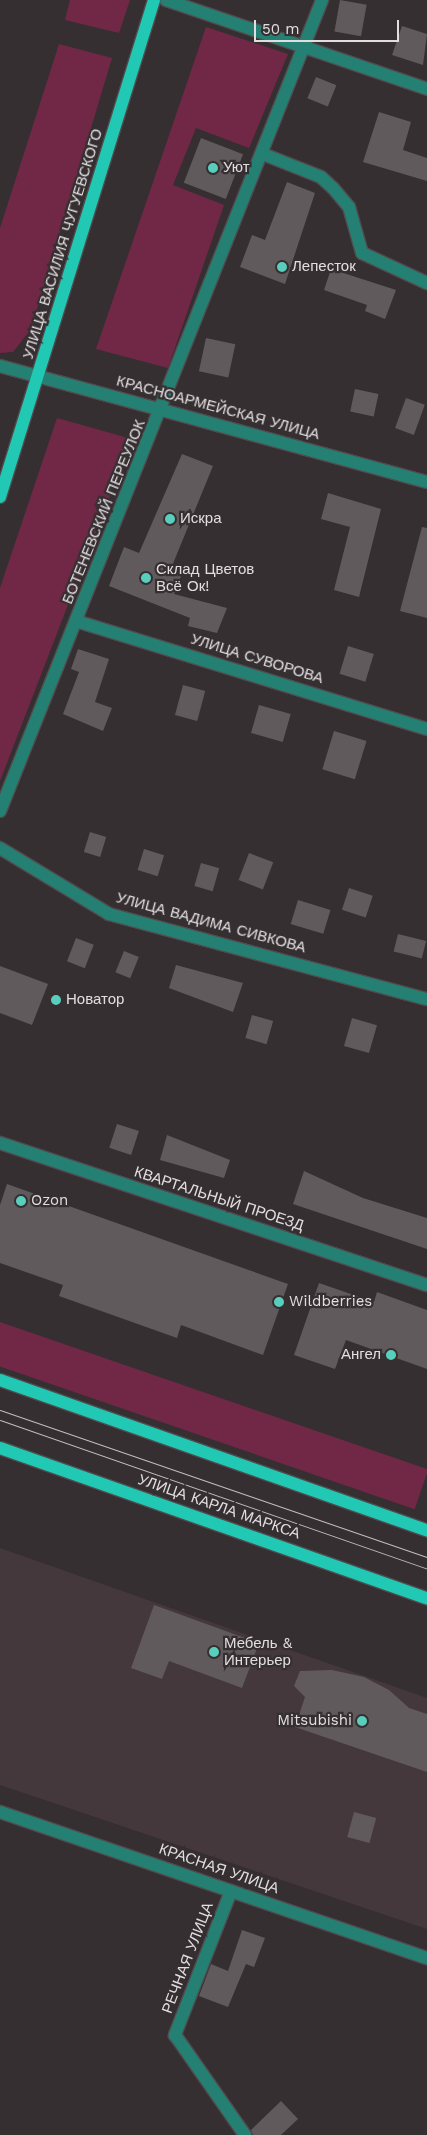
<!DOCTYPE html>
<html>
<head>
<meta charset="utf-8">
<style>
	body { margin:0 }
	#map { position:relative; width:427px; height:2135px; overflow:hidden; background:#352f31; font-family:"Work Sans",sans-serif }
	div>[style] { position:absolute }
	.built>* { inset:0; background:#45383c }
	.green>* { inset:0; background:#702846; transform-origin:0 0 }
	.building>* { inset:0; background:#615a5c; transform-origin:0 0 }
	.roads { filter:drop-shadow(1px 0 #514b4d) drop-shadow(-1px 0 #514b4d) drop-shadow(0 1px #514b4d) drop-shadow(0 -1px #514b4d) }
	.minor>* { height:12px; margin:-6px; padding:0 6px; transform-origin:6px; border-radius:6px; background:#258074 }
	.major>* { height:12px; margin:-6px; padding:0 6px; transform-origin:6px; border-radius:6px; background:#21c8b4 }
	.tram>* { height:1px; margin:-0.5px; padding:0 0.5px; transform-origin:0.5px; border-radius:0.5px; background:#c2bdbf }
	.dots>* { width:14px; height:14px; translate:-50% -50%; box-sizing:border-box; border:2px solid #352f31; border-radius:50% }
	span { translate:-50% -50%; white-space:nowrap; text-align:center; line-height:1.15; -webkit-text-stroke:4.5px #352f31; paint-order:stroke }
	.poi-label { font-size:15px; color:#e2dee0 }
	.left { translate:0 -50%; text-align:left }
	.right { translate:-100% -50%; text-align:right }
	.street-label { font-size:15px; color:#e2dee0 }
	.scale { position:absolute; left:254px; top:20px; width:145px; height:22px; box-sizing:border-box; border:2px solid #e2dee0; border-top:0; padding-left:6px; font-size:15px; line-height:18px; white-space:nowrap; color:#e2dee0; -webkit-text-stroke:4px #352f31; paint-order:stroke }
</style>
</head>
<body>
<div id="map">
	<div class="built">
		<div style="clip-path:polygon(0 1548px,427px 1698px,427px 1929px,0 1785px)"></div>
	</div>
	<div class="green">
		<div style="clip-path:polygon(70px 0,130px 0,119px 33px,65px 20px)"></div>
		<div style="clip-path:polygon(206px 27px,288px 54px,249px 148px,196px 128px,173px 185px,224px 205px,168px 368px,96px 349px)"></div>
		<div style="clip-path:polygon(59px 44px,112px 58px,31px 329px,13px 352px,0 353px,0 228px)"></div>
		<div style="clip-path:polygon(57px 418px,132px 439px,0 781px,0 588px)"></div>
		<div style="left:0;top:1322px;width:453px;height:42px;rotate:19deg"></div>
	</div>
	<div class="building">
		<div style="left:340px;top:0;width:27px;height:32px;rotate:10deg"></div>
		<div style="clip-path:polygon(402px 26px,427px 34px,423px 65px,392px 55px)"></div>
		<div style="left:316px;top:77px;width:22px;height:23px;rotate:22deg"></div>
		<div style="clip-path:polygon(379px 112px,411px 122px,403px 150px,427px 158px,427px 181px,363px 162px)"></div>
		<div style="left:201px;top:138px;width:45px;height:48px;rotate:21deg"></div>
		<div style="clip-path:polygon(287px 182px,315px 193px,285px 284px,240px 267px,252px 235px,265px 240px)"></div>
		<div style="clip-path:polygon(331px 269px,396px 290px,385px 319px,365px 311px,367px 305px,324px 290px)"></div>
		<div style="left:206px;top:338px;width:30px;height:34px;rotate:12deg"></div>
		<div style="left:355px;top:389px;width:24px;height:23px;rotate:12deg"></div>
		<div style="left:406px;top:398px;width:20px;height:32px;rotate:20deg"></div>
		<div style="clip-path:polygon(182px 454px,213px 466px,172px 566px,183px 571px,174px 594px,227px 608px,217px 633px,188px 626px,190px 618px,109px 586px,124px 547px,139px 553px)"></div>
		<div style="clip-path:polygon(328px 493px,381px 509px,359px 597px,334px 590px,350px 527px,321px 519px)"></div>
		<div style="clip-path:polygon(422px 527px,427px 528px,427px 618px,400px 611px)"></div>
		<div style="left:348px;top:646px;width:27px;height:29px;rotate:17deg"></div>
		<div style="clip-path:polygon(78px 649px,109px 659px,95px 702px,112px 708px,103px 731px,63px 714px,79px 672px,71px 669px)"></div>
		<div style="left:183px;top:685px;width:23px;height:31px;rotate:15deg"></div>
		<div style="left:259px;top:705px;width:33px;height:29px;rotate:16deg"></div>
		<div style="left:334px;top:731px;width:34px;height:40px;rotate:17deg"></div>
		<div style="left:90px;top:832px;width:17px;height:21px;rotate:17deg"></div>
		<div style="left:144px;top:849px;width:21px;height:22px;rotate:17deg"></div>
		<div style="left:249px;top:853px;width:26px;height:29px;rotate:21deg"></div>
		<div style="left:201px;top:863px;width:19px;height:24px;rotate:16deg"></div>
		<div style="left:349px;top:888px;width:25px;height:23px;rotate:18deg"></div>
		<div style="left:298px;top:900px;width:34px;height:25px;rotate:17deg"></div>
		<div style="left:398px;top:934px;width:29px;height:18px;rotate:14deg"></div>
		<div style="left:76px;top:938px;width:19px;height:25px;rotate:21deg"></div>
		<div style="left:124px;top:951px;width:16px;height:23px;rotate:22deg"></div>
		<div style="clip-path:polygon(176px 965px,243px 983px,233px 1012px,169px 988px)"></div>
		<div style="clip-path:polygon(0 966px,48px 984px,32px 1025px,0 1013px)"></div>
		<div style="left:252px;top:1015px;width:22px;height:24px;rotate:16deg"></div>
		<div style="left:352px;top:1018px;width:26px;height:29px;rotate:16deg"></div>
		<div style="left:117px;top:1124px;width:23px;height:25px;rotate:18deg"></div>
		<div style="clip-path:polygon(167px 1135px,230px 1160px,224px 1178px,160px 1160px)"></div>
		<div style="clip-path:polygon(304px 1171px,363px 1198px,427px 1218px,427px 1249px,293px 1204px)"></div>
		<div style="clip-path:polygon(7px 1184px,288px 1284px,263px 1355px,181px 1325px,177px 1338px,59px 1296px,63px 1285px,0 1263px,0 1205px)"></div>
		<div style="clip-path:polygon(319px 1283px,374px 1302px,377px 1292px,427px 1310px,427px 1369px,346px 1340px,335px 1369px,294px 1355px)"></div>
		<div style="clip-path:polygon(154px 1605px,259px 1643px,242px 1688px,169px 1661px,162px 1679px,131px 1668px)"></div>
		<div style="clip-path:polygon(332px 1670px,364px 1677px,389px 1690px,409px 1708px,427px 1714px,427px 1772px,295px 1727px,305px 1697px,294px 1686px,300px 1671px)"></div>
		<div style="left:354px;top:1812px;width:23px;height:26px;rotate:15deg"></div>
		<div style="clip-path:polygon(242px 1930px,265px 1938px,254px 1967px,246px 1964px,228px 2007px,199px 1996px,211px 1964px,228px 1971px)"></div>
		<div style="clip-path:polygon(281px 2101px,298px 2119px,281px 2135px,253px 2135px,251px 2130px)"></div>
	</div>
	<div class="roads">
		<div class="minor">
			<div style="left:166px;top:0;width:276px;rotate:18.8deg"></div>
			<div style="left:263px;top:154px;width:62px;rotate:21.6deg"></div>
			<div style="left:321px;top:177px;width:16px;rotate:43deg"></div>
			<div style="left:333px;top:188px;width:25px;rotate:50deg"></div>
			<div style="left:349px;top:207px;width:48px;rotate:74.2deg"></div>
			<div style="left:362px;top:253px;width:72px;rotate:24.8deg"></div>
			<div style="left:0;top:366px;width:442px;rotate:15.2deg"></div>
			<div style="left:76px;top:621px;width:367px;rotate:17.1deg"></div>
			<div style="left:0;top:811px;width:873px;rotate:-68.34deg"></div>
			<div style="left:0;top:848px;width:127px;rotate:31.2deg"></div>
			<div style="left:109px;top:914px;width:329px;rotate:15deg"></div>
			<div style="left:0;top:1143px;width:450px;rotate:18.4deg"></div>
			<div style="left:0;top:1812px;width:451px;rotate:18.9deg"></div>
			<div style="left:231px;top:1891px;width:155px;rotate:111.3deg"></div>
			<div style="left:175px;top:2035px;width:122px;rotate:55deg"></div>
		</div>
		<div class="major">
			<div style="left:0;top:497px;width:520px;rotate:-72.78deg"></div>
			<div style="left:0;top:1380px;width:453px;rotate:19.4deg"></div>
			<div style="left:0;top:1448px;width:453px;rotate:19.4deg"></div>
		</div>
	</div>
	<div class="tram">
		<div style="left:0;top:1410px;width:452px;rotate:19deg"></div>
		<div style="left:0;top:1420px;width:452px;rotate:19.2deg"></div>
	</div>
	<div class="dots">
		<div style="left:213px;top:168px;background:#5acebd"></div>
		<div style="left:282px;top:267px;background:#5acebd"></div>
		<div style="left:170px;top:519px;background:#5acebd"></div>
		<div style="left:146px;top:578px;background:#5acebd"></div>
		<div style="left:56px;top:1000px;background:#5acebd"></div>
		<div style="left:21px;top:1201px;background:#5acebd"></div>
		<div style="left:279px;top:1302px;background:#5acebd"></div>
		<div style="left:391px;top:1355px;background:#5acebd"></div>
		<div style="left:214px;top:1652px;background:#5acebd"></div>
		<div style="left:362px;top:1721px;background:#5acebd"></div>
	</div>
	<div class="poi-label">
		<span class="left" style="left:223px;top:168px">Уют</span>
		<span class="left" style="left:292px;top:267px">Лепесток</span>
		<span class="left" style="left:180px;top:519px">Искра</span>
		<span class="left" style="left:156px;top:578px">Склад Цветов<br>Всё Ок!</span>
		<span class="left" style="left:66px;top:1000px">Новатор</span>
		<span class="left" style="left:31px;top:1201px">Ozon</span>
		<span class="left" style="left:289px;top:1302px">Wildberries</span>
		<span class="right" style="left:381px;top:1355px">Ангел</span>
		<span class="left" style="left:224px;top:1652px">Мебель &amp;<br>Интерьер</span>
		<span class="right" style="left:352px;top:1721px">Mitsubishi</span>
	</div>
	<div class="street-label">
		<span style="left:63px;top:244px;rotate:-73deg">УЛИЦА ВАСИЛИЯ ЧУГУЕВСКОГО</span>
		<span style="left:218px;top:408px;rotate:15deg">КРАСНОАРМЕЙСКАЯ УЛИЦА</span>
		<span style="left:104px;top:512px;rotate:-68deg">БОТЕНЕВСКИЙ ПЕРЕУЛОК</span>
		<span style="left:257px;top:659px;rotate:17deg">УЛИЦА СУВОРОВА</span>
		<span style="left:211px;top:923px;rotate:15deg">УЛИЦА ВАДИМА СИВКОВА</span>
		<span style="left:219px;top:1199px;rotate:18deg">КВАРТАЛЬНЫЙ ПРОЕЗД</span>
		<span style="left:219px;top:1507px;rotate:19deg">УЛИЦА КАРЛА МАРКСА</span>
		<span style="left:219px;top:1869px;rotate:19deg">КРАСНАЯ УЛИЦА</span>
		<span style="left:188px;top:1958px;rotate:-69deg">РЕЧНАЯ УЛИЦА</span>
	</div>
	<div class="scale">50 m</div>
</div>
</body>
</html>
